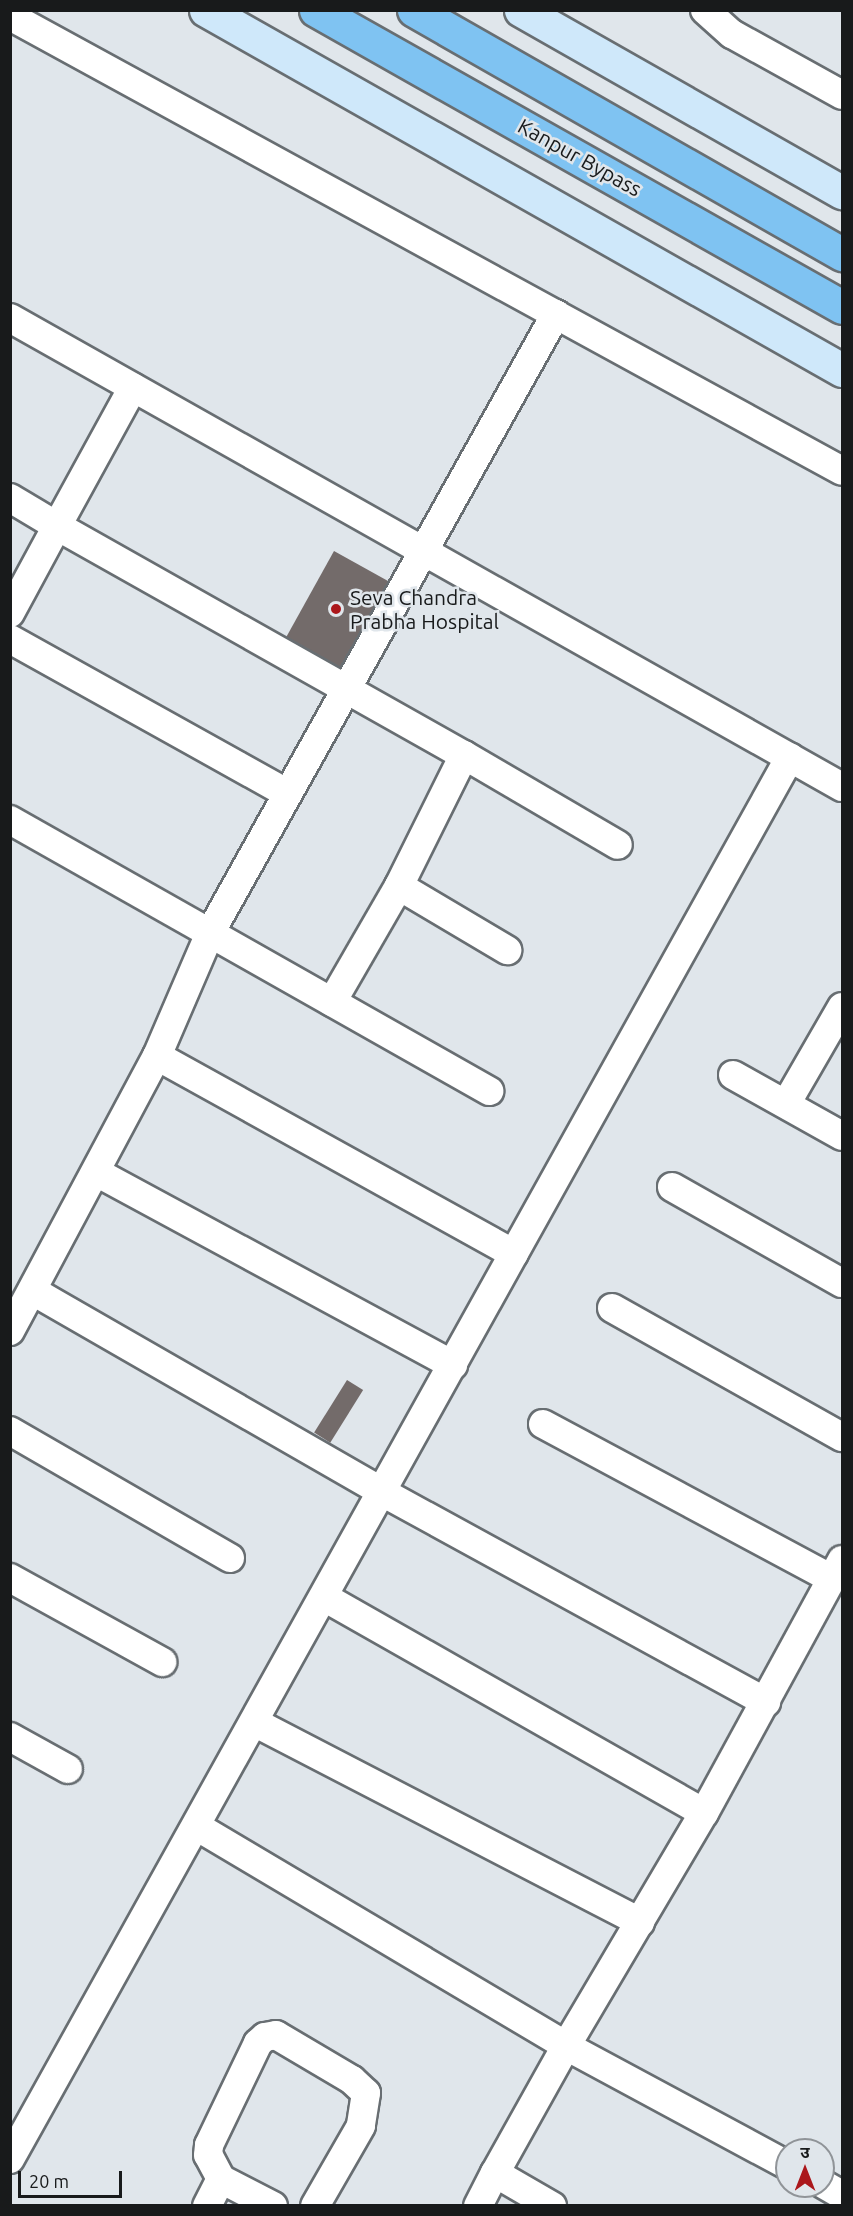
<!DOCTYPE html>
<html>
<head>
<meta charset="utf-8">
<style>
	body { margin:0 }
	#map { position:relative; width:853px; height:2216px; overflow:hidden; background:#e0e6eb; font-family:Ubuntu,"Noto Sans Devanagari",sans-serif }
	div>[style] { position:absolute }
	.building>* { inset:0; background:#736b6a; transform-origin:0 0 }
	.roads { filter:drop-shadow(2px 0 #686e72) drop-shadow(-2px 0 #686e72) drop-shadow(0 2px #686e72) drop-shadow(0 -2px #686e72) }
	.minor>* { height:28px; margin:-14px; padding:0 14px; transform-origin:14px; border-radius:14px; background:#fff }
	.secondary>* { height:33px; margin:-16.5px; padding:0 16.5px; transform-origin:16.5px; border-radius:16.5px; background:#cfe8fa }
	.trunk>* { height:33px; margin:-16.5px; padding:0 16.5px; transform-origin:16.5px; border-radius:16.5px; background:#7fc3f2 }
	.dots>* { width:16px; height:16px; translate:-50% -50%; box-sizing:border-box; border:3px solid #e0e6eb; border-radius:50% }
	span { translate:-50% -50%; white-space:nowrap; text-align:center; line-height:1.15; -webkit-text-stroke:5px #e0e6eb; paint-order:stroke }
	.street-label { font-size:21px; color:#181a1b }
	.poi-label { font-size:21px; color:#181a1b }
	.left { translate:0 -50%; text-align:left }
	.frame { position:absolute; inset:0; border:12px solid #181a1b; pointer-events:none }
	.north { position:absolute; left:775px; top:2138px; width:60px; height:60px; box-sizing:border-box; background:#e0e6eb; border:2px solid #909498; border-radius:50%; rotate:0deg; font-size:16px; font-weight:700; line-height:24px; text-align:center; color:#181a1b }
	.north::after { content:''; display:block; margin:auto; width:21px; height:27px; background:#ab171b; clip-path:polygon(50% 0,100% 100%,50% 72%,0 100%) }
	.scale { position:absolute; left:18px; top:2171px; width:104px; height:27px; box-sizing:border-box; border:3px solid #181a1b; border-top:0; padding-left:8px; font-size:18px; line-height:21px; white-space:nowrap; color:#181a1b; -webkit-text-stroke:4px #e0e6eb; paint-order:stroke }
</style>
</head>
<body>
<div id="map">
	<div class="building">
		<div style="left:334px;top:551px;width:70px;height:99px;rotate:29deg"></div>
		<div style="left:347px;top:1380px;width:19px;height:62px;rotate:32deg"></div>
	</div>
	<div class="roads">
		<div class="minor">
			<div style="left:705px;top:10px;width:36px;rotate:42deg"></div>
			<div style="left:732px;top:34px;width:126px;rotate:29deg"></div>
			<div style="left:10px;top:16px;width:948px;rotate:28.67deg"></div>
			<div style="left:10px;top:318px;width:955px;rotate:29.41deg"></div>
			<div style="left:10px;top:498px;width:55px;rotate:30.8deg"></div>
			<div style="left:57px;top:526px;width:158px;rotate:-61.3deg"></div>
			<div style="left:10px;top:613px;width:99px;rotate:-61.6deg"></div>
			<div style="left:57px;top:526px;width:467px;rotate:29.4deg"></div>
			<div style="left:464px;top:755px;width:146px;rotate:116.4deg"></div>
			<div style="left:399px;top:886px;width:126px;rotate:30.7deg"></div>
			<div style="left:10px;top:639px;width:317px;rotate:29.1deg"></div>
			<div style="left:464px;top:755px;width:178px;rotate:30.3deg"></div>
			<div style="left:10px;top:820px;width:230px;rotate:29.5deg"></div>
			<div style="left:210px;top:933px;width:709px;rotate:-60.8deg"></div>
			<div style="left:332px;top:1002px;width:134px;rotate:-60deg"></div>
			<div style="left:157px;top:1056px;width:408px;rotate:29deg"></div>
			<div style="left:733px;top:1075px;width:125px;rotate:29.2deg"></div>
			<div style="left:786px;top:1104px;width:112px;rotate:-60deg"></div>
			<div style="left:96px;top:1172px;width:406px;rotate:28.4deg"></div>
			<div style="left:672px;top:1187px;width:195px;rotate:29.5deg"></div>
			<div style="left:33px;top:1291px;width:403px;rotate:29.9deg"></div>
			<div style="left:382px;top:1492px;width:438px;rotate:28.7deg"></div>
			<div style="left:612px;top:1308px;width:264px;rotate:29.3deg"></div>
			<div style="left:10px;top:1331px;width:312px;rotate:-61.9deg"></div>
			<div style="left:157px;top:1056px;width:134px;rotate:-66.7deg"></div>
			<div style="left:210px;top:933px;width:321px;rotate:29.5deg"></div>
			<div style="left:543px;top:1424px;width:328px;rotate:28.2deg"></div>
			<div style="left:10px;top:1431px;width:254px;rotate:30deg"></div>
			<div style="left:10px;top:1578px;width:174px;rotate:28.9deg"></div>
			<div style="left:324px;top:1597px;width:437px;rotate:29.6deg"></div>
			<div style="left:254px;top:1722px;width:435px;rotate:27.4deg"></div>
			<div style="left:10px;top:1737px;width:66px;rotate:28.9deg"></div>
			<div style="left:196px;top:1826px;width:430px;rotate:30.7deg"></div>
			<div style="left:566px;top:2046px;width:145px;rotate:119.2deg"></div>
			<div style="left:10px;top:2159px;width:1604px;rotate:-60.91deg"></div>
			<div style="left:787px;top:2165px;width:251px;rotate:-151.7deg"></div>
			<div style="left:566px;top:2046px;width:271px;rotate:-59.4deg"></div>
			<div style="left:704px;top:1813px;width:288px;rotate:-61.4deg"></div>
			<div style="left:823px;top:2184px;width:22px;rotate:30deg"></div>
			<div style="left:207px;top:2206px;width:30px;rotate:-63deg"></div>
			<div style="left:273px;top:2206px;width:59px;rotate:-152.6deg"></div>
			<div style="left:221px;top:2179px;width:27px;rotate:-118deg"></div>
			<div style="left:208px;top:2155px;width:10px;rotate:-84deg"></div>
			<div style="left:209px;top:2145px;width:113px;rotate:-64.3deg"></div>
			<div style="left:258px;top:2043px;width:9px;rotate:-41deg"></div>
			<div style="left:265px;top:2037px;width:11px;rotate:-10deg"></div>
			<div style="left:276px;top:2035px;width:88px;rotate:30.6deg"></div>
			<div style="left:352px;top:2080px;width:19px;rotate:43deg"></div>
			<div style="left:366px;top:2093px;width:33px;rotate:99deg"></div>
			<div style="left:361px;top:2126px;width:92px;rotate:119.9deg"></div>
			<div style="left:478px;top:2206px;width:37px;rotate:-63deg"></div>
			<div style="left:495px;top:2173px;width:66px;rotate:30.1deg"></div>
		</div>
		<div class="secondary">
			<div style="left:206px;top:10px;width:731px;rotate:29.51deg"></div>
			<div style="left:521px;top:10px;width:369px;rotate:29.6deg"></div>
		</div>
		<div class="trunk">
			<div style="left:316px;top:10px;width:604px;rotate:29.45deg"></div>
			<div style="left:414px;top:10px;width:493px;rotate:29.7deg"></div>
		</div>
	</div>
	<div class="dots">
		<div style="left:336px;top:609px;background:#ab171b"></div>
	</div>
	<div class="street-label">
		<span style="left:580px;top:157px;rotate:29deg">Kanpur Bypass</span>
	</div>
	<div class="poi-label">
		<span class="left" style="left:350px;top:609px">Seva Chandra<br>Prabha Hospital</span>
	</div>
	<div class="frame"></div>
	<div class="north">उ</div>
	<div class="scale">20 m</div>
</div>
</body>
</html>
